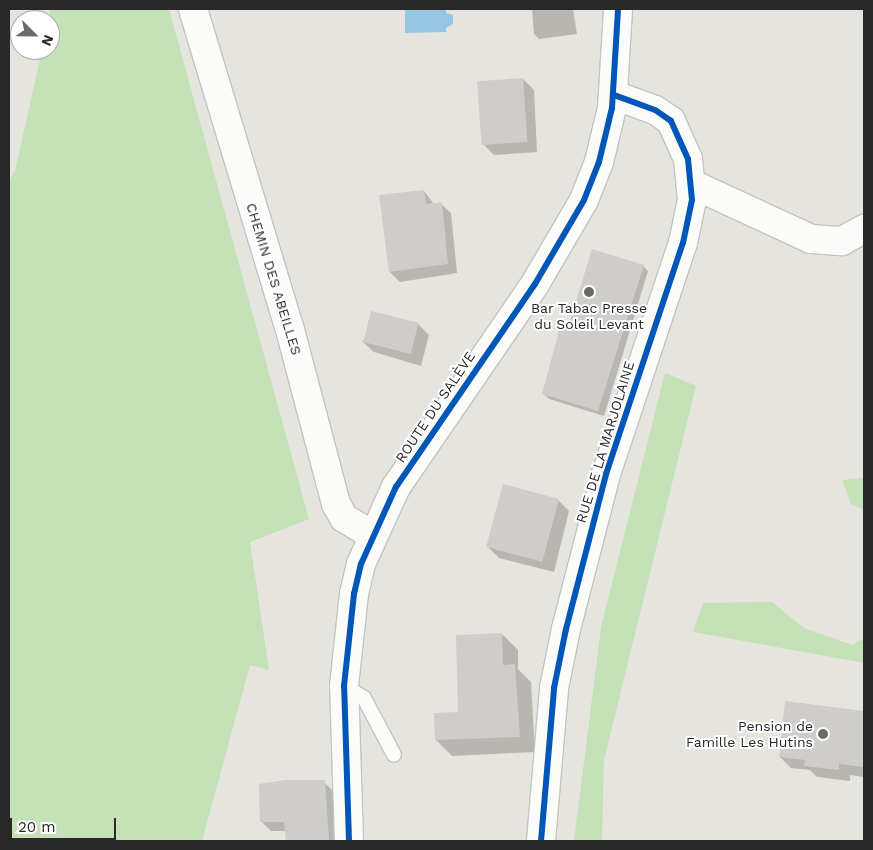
<!DOCTYPE html>
<html>
<head>
<meta charset="utf-8">
<style>
	body { margin:0 }
	#map { position:relative; width:873px; height:850px; overflow:hidden; background:#e6e4de; font-family:"Work Sans",sans-serif }
	div>[style] { position:absolute }
	.green>* { inset:0; background:#c4e1b8 }
	.water>* { inset:0; background:#95c7e5 }
	.shadow>* { inset:0; background:#0003 }
	.building>* { inset:0; background:#cfcdc9; transform-origin:0 0 }
	.roads { filter:drop-shadow(1px 0 #c4c3c3) drop-shadow(-1px 0 #c4c3c3) drop-shadow(0 1px #c4c3c3) drop-shadow(0 -1px #c4c3c3) }
	.service>* { height:14px; margin:-7px; padding:0 7px; transform-origin:7px; border-radius:7px; background:#fbfbfa }
	.minor>* { height:28px; margin:-14px; padding:0 14px; transform-origin:14px; border-radius:14px; background:#fbfbfa }
	.secondary>* { height:28px; margin:-14px; padding:0 14px; transform-origin:14px; border-radius:14px; background:#fbfbfa }
	.cycleway>* { height:6px; margin:-3px; padding:0 3px; transform-origin:3px; border-radius:3px; background:#0057b8 }
	.dots>* { width:14px; height:14px; translate:-50% -50%; box-sizing:border-box; border:2px solid #fff; border-radius:50% }
	span { translate:-50% -50%; white-space:nowrap; text-align:center; line-height:1.15; -webkit-text-stroke:4px #fff; paint-order:stroke }
	.street-label { font-size:14px; color:#282828 }
	.poi-label { font-size:14px; color:#282828 }
	.right { translate:-100% -50%; text-align:right }
	.frame { position:absolute; inset:0; border:10px solid #282828; pointer-events:none }
	.north { position:absolute; left:10px; top:10px; width:50px; height:50px; box-sizing:border-box; background:#fff; border:1px solid #a9a9a9; border-radius:50%; rotate:113deg; font-size:14px; font-weight:700; line-height:20px; text-align:center; color:#282828 }
	.north::after { content:''; display:block; margin:auto; width:18px; height:22px; background:#6a6a68; clip-path:polygon(50% 0,100% 100%,50% 72%,0 100%) }
	.scale { position:absolute; left:10px; top:818px; width:106px; height:22px; box-sizing:border-box; border:2px solid #282828; border-top:0; padding-left:6px; font-size:15px; line-height:18px; white-space:nowrap; color:#282828; -webkit-text-stroke:4px #fff; paint-order:stroke }
</style>
</head>
<body>
<div id="map">
	<div class="green">
		<div style="clip-path:polygon(50px 9px,169px 9px,309px 519px,250px 542px,269px 670px,250px 665px,202px 841px,9px 841px,9px 181px,15px 171px,42px 50px,50px 50px)"></div>
		<div style="clip-path:polygon(665px 373px,696px 386px,604px 760px,602px 841px,574px 841px,601px 627px)"></div>
		<div style="clip-path:polygon(864px 478px,864px 510px,851px 504px,842px 480px)"></div>
		<div style="clip-path:polygon(772px 602px,804px 628px,852px 645px,864px 638px,864px 663px,693px 632px,703px 603px)"></div>
	</div>
	<div class="water">
		<div style="clip-path:polygon(405px 9px,446px 9px,446px 13px,453px 15px,453px 24px,446px 28px,446px 32px,405px 33px)"></div>
	</div>
	<div class="shadow">
		<div style="clip-path:polygon(532px 9px,573px 9px,577px 34px,539px 39px,534px 34px)"></div>
		<div style="clip-path:polygon(523px 79px,534px 90px,537px 152px,494px 155px,483px 144px)"></div>
		<div style="clip-path:polygon(424px 191px,434px 204px,441px 204px,451px 213px,457px 273px,400px 282px,390px 272px)"></div>
		<div style="clip-path:polygon(643px 266px,648px 271px,604px 416px,549px 399px,544px 394px)"></div>
		<div style="clip-path:polygon(418px 324px,429px 335px,421px 366px,374px 352px,362px 341px)"></div>
		<div style="clip-path:polygon(558px 500px,569px 511px,554px 572px,499px 558px,488px 547px)"></div>
		<div style="clip-path:polygon(502px 634px,518px 650px,518px 669px,531px 682px,535px 752px,452px 756px,436px 740px,460px 713px)"></div>
		<div style="clip-path:polygon(786px 703px,864px 712px,864px 777px,850px 775px,850px 781px,817px 777px,810px 770px,791px 768px,780px 757px)"></div>
		<div style="clip-path:polygon(324px 782px,334px 792px,338px 841px,287px 841px,286px 831px,271px 831px,261px 821px)"></div>
	</div>
	<div class="building">
		<div style="left:523px;top:78px;width:64px;height:46px;rotate:86deg"></div>
		<div style="clip-path:polygon(424px 190px,426px 204px,442px 202px,448px 264px,389px 272px,379px 195px)"></div>
		<div style="clip-path:polygon(592px 249px,644px 265px,598px 411px,542px 394px,559px 331px,569px 324px)"></div>
		<div style="left:371px;top:311px;width:49px;height:32px;rotate:14deg"></div>
		<div style="left:503px;top:484px;width:58px;height:65px;rotate:15deg"></div>
		<div style="clip-path:polygon(502px 633px,503px 665px,515px 664px,520px 737px,435px 740px,434px 713px,458px 712px,456px 635px)"></div>
		<div style="clip-path:polygon(785px 701px,864px 711px,864px 767px,839px 764px,839px 770px,804px 766px,805px 760px,779px 757px)"></div>
		<div style="clip-path:polygon(286px 780px,325px 780px,329px 841px,286px 841px,284px 822px,260px 822px,259px 784px)"></div>
	</div>
	<div class="roads">
		<div class="service">
			<div style="left:344px;top:686px;width:23px;rotate:31deg"></div>
			<div style="left:364px;top:698px;width:64px;rotate:62.2deg"></div>
		</div>
		<div class="minor">
			<div style="left:193px;top:9px;width:331px;rotate:73.2deg"></div>
			<div style="left:289px;top:326px;width:184px;rotate:75.2deg"></div>
			<div style="left:336px;top:504px;width:16px;rotate:60deg"></div>
			<div style="left:344px;top:518px;width:33px;rotate:31deg"></div>
			<div style="left:692px;top:184px;width:131px;rotate:24.8deg"></div>
			<div style="left:811px;top:239px;width:31px;rotate:4deg"></div>
			<div style="left:842px;top:241px;width:25px;rotate:-29deg"></div>
			<div style="left:541px;top:841px;width:154px;rotate:-85.1deg"></div>
			<div style="left:554px;top:688px;width:60px;rotate:-78.5deg"></div>
			<div style="left:566px;top:629px;width:160px;rotate:-75.5deg"></div>
			<div style="left:606px;top:474px;width:243px;rotate:-71.6deg"></div>
			<div style="left:683px;top:243px;width:44px;rotate:-78.2deg"></div>
			<div style="left:692px;top:200px;width:41px;rotate:-95.6deg"></div>
			<div style="left:688px;top:159px;width:42px;rotate:-114.1deg"></div>
			<div style="left:671px;top:121px;width:19px;rotate:-145deg"></div>
			<div style="left:655px;top:110px;width:44px;rotate:-159.9deg"></div>
		</div>
		<div class="secondary">
			<div style="left:349px;top:841px;width:155px;rotate:-91.8deg"></div>
			<div style="left:344px;top:686px;width:93px;rotate:-83.8deg"></div>
			<div style="left:354px;top:594px;width:31px;rotate:-77deg"></div>
			<div style="left:361px;top:564px;width:85px;rotate:-65.6deg"></div>
			<div style="left:396px;top:487px;width:246px;rotate:-55.6deg"></div>
			<div style="left:535px;top:284px;width:97px;rotate:-59.7deg"></div>
			<div style="left:584px;top:200px;width:41px;rotate:-68.5deg"></div>
			<div style="left:599px;top:162px;width:56px;rotate:-76.5deg"></div>
			<div style="left:612px;top:108px;width:99px;rotate:-86.5deg"></div>
		</div>
	</div>
	<div class="cycleway">
		<div style="left:349px;top:841px;width:155px;rotate:-91.8deg"></div>
		<div style="left:344px;top:686px;width:93px;rotate:-83.8deg"></div>
		<div style="left:354px;top:594px;width:31px;rotate:-77deg"></div>
		<div style="left:361px;top:564px;width:85px;rotate:-65.6deg"></div>
		<div style="left:396px;top:487px;width:246px;rotate:-55.6deg"></div>
		<div style="left:535px;top:284px;width:97px;rotate:-59.7deg"></div>
		<div style="left:584px;top:200px;width:41px;rotate:-68.5deg"></div>
		<div style="left:599px;top:162px;width:56px;rotate:-76.5deg"></div>
		<div style="left:612px;top:108px;width:99px;rotate:-86.5deg"></div>
		<div style="left:541px;top:841px;width:154px;rotate:-85.1deg"></div>
		<div style="left:554px;top:688px;width:60px;rotate:-78.5deg"></div>
		<div style="left:566px;top:629px;width:160px;rotate:-75.5deg"></div>
		<div style="left:606px;top:474px;width:243px;rotate:-71.6deg"></div>
		<div style="left:683px;top:243px;width:44px;rotate:-78.2deg"></div>
		<div style="left:692px;top:200px;width:41px;rotate:-95.6deg"></div>
		<div style="left:688px;top:159px;width:42px;rotate:-114.1deg"></div>
		<div style="left:671px;top:121px;width:19px;rotate:-145deg"></div>
		<div style="left:655px;top:110px;width:44px;rotate:-159.9deg"></div>
	</div>
	<div class="dots">
		<div style="left:589px;top:292px;background:#6a6a68"></div>
		<div style="left:823px;top:734px;background:#6a6a68"></div>
	</div>
	<div class="street-label">
		<span style="left:274px;top:279px;rotate:73deg">CHEMIN DES ABEILLES</span>
		<span style="left:435px;top:407px;rotate:-56deg">ROUTE DU SALÈVE</span>
		<span style="left:605px;top:442px;rotate:-73deg">RUE DE LA MARJOLAINE</span>
	</div>
	<div class="poi-label">
		<span style="left:589px;top:316px">Bar Tabac Presse<br>du Soleil Levant</span>
		<span class="right" style="left:813px;top:734px">Pension de<br>Famille Les Hutins</span>
	</div>
	<div class="frame"></div>
	<div class="north">N</div>
	<div class="scale">20 m</div>
</div>
</body>
</html>
